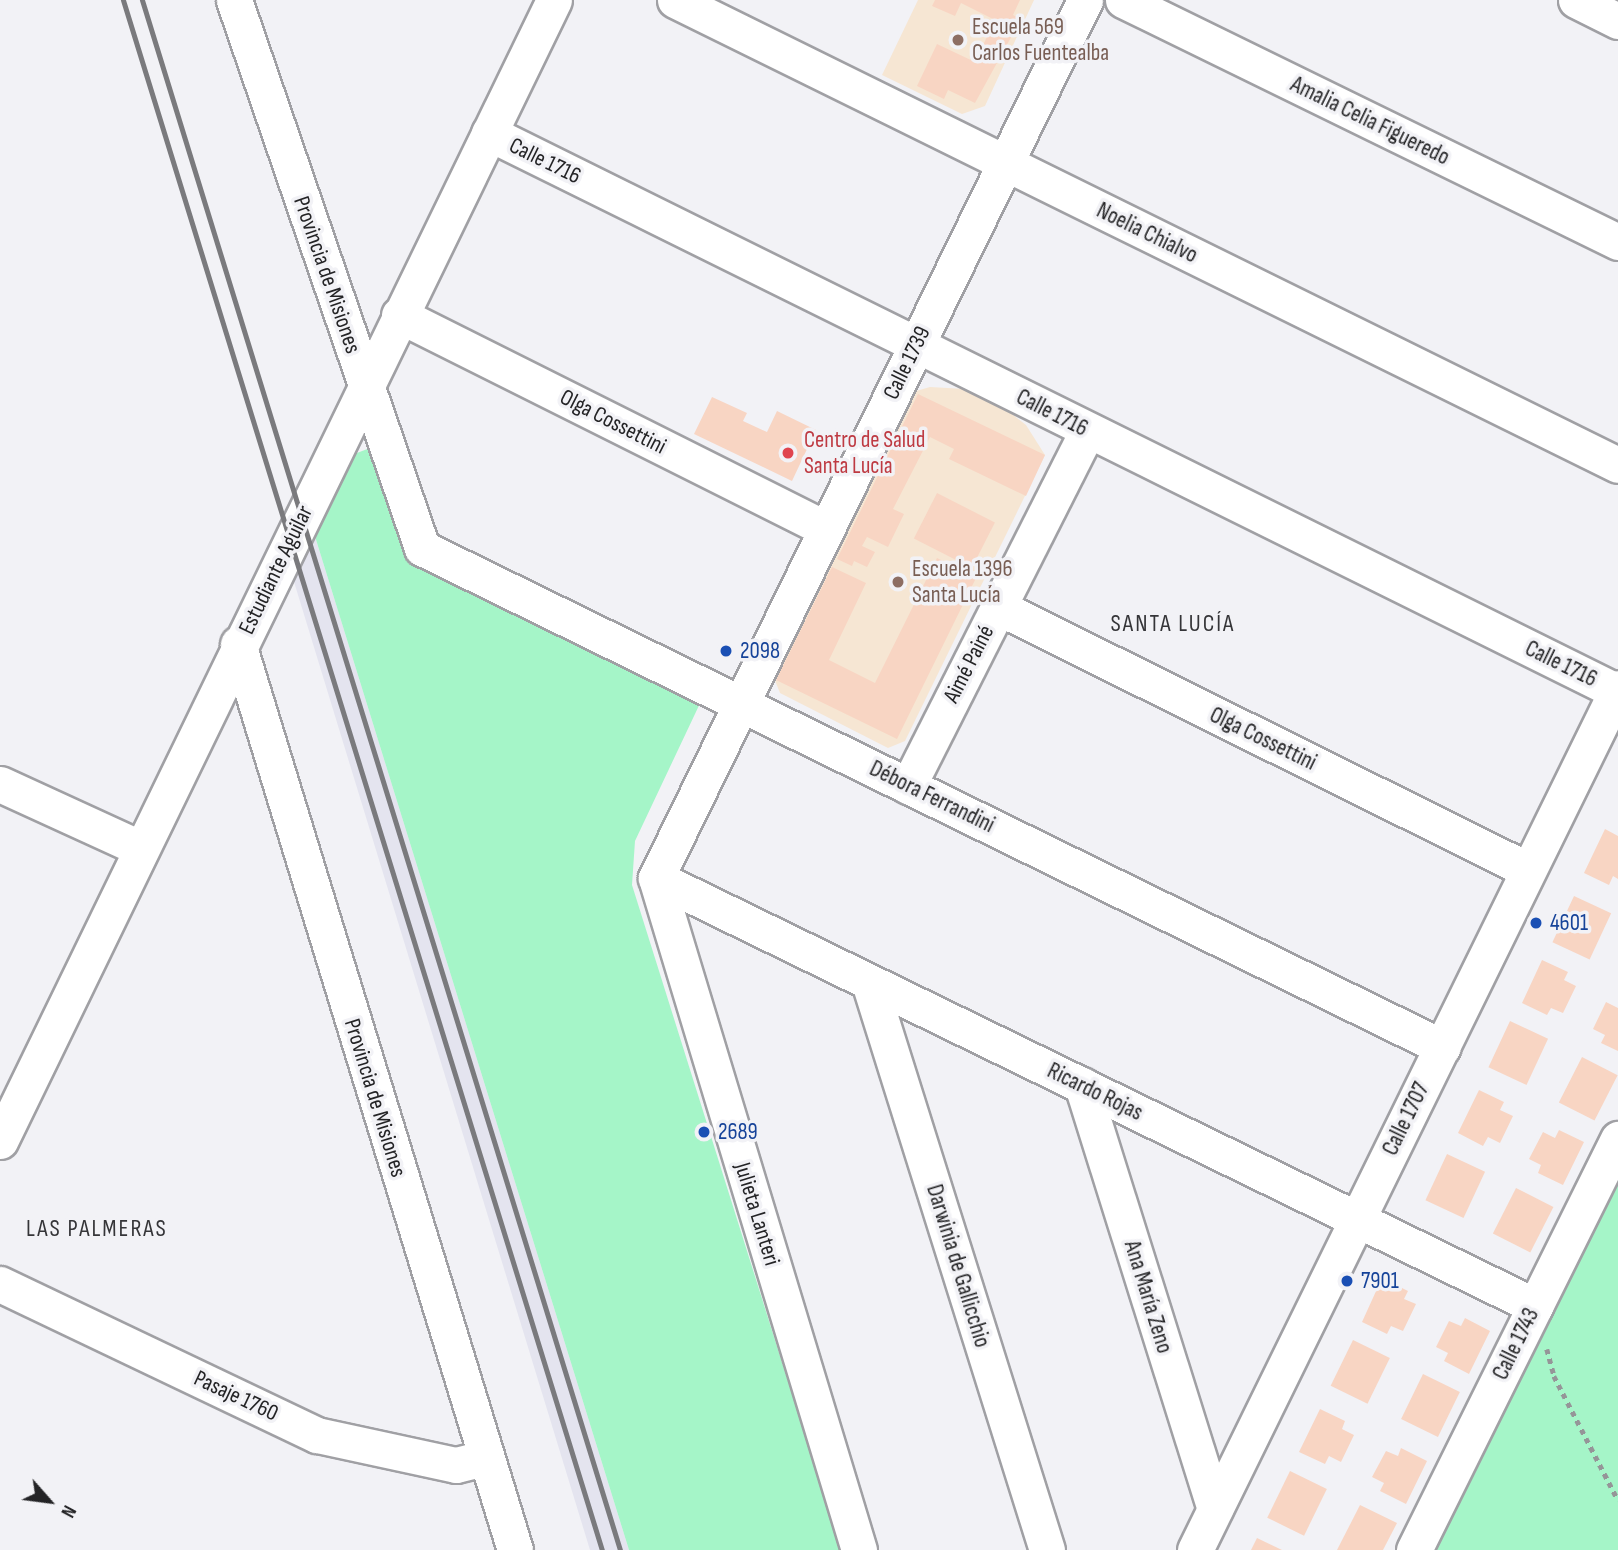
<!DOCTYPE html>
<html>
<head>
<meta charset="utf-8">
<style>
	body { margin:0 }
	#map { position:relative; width:1618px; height:1550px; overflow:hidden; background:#f2f2f6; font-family:"Sofia Sans Condensed",sans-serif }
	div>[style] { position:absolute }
	.built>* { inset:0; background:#e4e4ef }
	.education>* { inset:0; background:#f6e6d3 }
	.green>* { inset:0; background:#a5f5c8 }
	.building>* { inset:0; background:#f8d5c3; transform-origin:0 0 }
	.path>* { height:4.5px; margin-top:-2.25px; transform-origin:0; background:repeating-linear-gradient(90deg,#959598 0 5px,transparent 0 10px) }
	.roads { filter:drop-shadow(2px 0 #a0a0a4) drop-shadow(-2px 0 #a0a0a4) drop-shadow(0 2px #a0a0a4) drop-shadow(0 -2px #a0a0a4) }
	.minor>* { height:35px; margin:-17.5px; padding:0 17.5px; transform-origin:17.5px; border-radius:17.5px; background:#fff }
	.rail>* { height:5px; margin:-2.5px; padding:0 2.5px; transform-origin:2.5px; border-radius:2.5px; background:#7a7a7d }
	.dots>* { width:19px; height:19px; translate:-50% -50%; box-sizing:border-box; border:4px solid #f2f2f6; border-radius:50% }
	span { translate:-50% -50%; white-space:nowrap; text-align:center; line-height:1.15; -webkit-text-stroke:7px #f2f2f6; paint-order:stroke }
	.education-label { font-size:23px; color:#785e54 }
	.left { translate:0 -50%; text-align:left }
	.street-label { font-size:23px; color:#242426 }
	.health-label { font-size:23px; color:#be3a42 }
	.transit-label { font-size:23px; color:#164399 }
	.neighbourhood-label { font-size:24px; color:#353538; letter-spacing:2px }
	.north { position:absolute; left:14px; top:1466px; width:70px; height:70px; -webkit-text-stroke:5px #f2f2f6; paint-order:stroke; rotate:118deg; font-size:19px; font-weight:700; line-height:28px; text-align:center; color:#242426 }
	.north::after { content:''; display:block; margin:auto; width:24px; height:32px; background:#242426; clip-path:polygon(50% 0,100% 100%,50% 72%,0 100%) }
</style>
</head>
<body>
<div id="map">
	<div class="built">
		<div style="clip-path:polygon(313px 530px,629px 1550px,590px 1550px,291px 572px)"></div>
	</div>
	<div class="education">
		<div style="clip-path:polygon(918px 0,1034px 0,985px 106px,962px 114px,882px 75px)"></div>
		<div style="clip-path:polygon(930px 387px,965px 389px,998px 403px,1026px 425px,1045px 455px,905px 741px,888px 748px,780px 693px,770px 668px,906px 394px)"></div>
	</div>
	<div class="green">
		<div style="clip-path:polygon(370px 448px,409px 564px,703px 697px,635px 841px,632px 885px,841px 1550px,629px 1550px,313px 530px,349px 456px)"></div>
		<div style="clip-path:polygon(1618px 1174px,1618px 1550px,1431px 1550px)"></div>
	</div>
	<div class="building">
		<div style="clip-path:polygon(935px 0,1020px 0,1013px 15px,1021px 19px,975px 103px,948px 90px,944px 99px,917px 86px,937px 44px,975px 62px,995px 20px,961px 3px,955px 16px,932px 6px)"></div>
		<div style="clip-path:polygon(918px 394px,1045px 455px,1026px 496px,949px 459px,954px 449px,930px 437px,893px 509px,904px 514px,888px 547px,867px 537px,862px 546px,875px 552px,867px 567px,854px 561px,852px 566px,837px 559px)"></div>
		<div style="clip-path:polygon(712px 397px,747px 413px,743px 421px,767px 432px,777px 411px,816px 430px,792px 481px,694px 434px)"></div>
		<div style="left:937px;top:493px;width:65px;height:51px;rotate:27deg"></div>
		<div style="clip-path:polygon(937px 558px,976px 578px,897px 739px,776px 680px,832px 567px,866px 583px,829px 660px,875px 683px)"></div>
		<div style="clip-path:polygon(1605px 829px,1618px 836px,1618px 879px,1613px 876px,1609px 885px,1584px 873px)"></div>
		<div style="left:1574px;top:896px;width:41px;height:51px;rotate:25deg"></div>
		<div style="clip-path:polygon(1542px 960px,1568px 972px,1564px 980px,1576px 986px,1563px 1013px,1551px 1008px,1547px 1015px,1522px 1003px)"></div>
		<div style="clip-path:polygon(1606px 1002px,1618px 1008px,1618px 1051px,1601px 1043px,1605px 1035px,1593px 1029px)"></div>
		<div style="left:1510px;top:1021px;width:42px;height:51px;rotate:25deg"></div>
		<div style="left:1582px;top:1057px;width:40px;height:51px;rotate:27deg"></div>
		<div style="clip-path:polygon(1479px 1090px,1504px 1102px,1500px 1110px,1513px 1116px,1500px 1143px,1488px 1137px,1483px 1146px,1458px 1133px)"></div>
		<div style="clip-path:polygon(1559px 1130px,1584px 1142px,1563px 1185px,1538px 1173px,1541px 1165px,1529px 1159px,1543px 1132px,1555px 1138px)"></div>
		<div style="left:1447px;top:1154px;width:42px;height:51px;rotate:25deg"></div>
		<div style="left:1516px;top:1188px;width:42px;height:51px;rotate:27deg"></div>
		<div style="clip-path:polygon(1382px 1278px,1408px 1291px,1404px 1299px,1416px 1304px,1403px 1331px,1391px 1326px,1387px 1334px,1362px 1322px)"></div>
		<div style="clip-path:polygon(1465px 1318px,1490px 1331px,1469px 1374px,1444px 1361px,1448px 1353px,1436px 1347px,1449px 1321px,1461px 1326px)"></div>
		<div style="left:1353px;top:1340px;width:41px;height:51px;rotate:26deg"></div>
		<div style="left:1423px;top:1374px;width:41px;height:50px;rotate:26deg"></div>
		<div style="clip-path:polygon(1320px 1409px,1345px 1421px,1342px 1429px,1354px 1435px,1341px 1462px,1329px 1456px,1325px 1464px,1299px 1452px)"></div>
		<div style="clip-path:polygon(1401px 1448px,1427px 1461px,1406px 1504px,1380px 1491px,1384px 1483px,1372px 1477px,1386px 1451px,1398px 1456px)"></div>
		<div style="left:1290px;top:1471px;width:41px;height:52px;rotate:26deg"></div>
		<div style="clip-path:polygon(1360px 1505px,1397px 1523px,1383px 1550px,1337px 1550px)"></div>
		<div style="clip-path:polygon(1257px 1538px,1282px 1550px,1251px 1550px)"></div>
	</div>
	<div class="path">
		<div style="left:1547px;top:1349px;width:28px;rotate:75deg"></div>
		<div style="left:1554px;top:1376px;width:140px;rotate:62.7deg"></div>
	</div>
	<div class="roads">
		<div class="minor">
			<div style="left:234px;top:0;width:579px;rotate:71.06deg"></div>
			<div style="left:422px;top:548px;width:1136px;rotate:26.07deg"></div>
			<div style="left:675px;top:0;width:1051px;rotate:26.25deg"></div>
			<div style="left:1123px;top:0;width:551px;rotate:26.05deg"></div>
			<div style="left:1576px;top:0;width:47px;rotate:26.6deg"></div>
			<div style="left:489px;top:133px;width:1260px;rotate:26.34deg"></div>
			<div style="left:399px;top:315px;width:478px;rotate:26.6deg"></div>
			<div style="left:998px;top:607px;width:592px;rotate:26.39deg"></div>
			<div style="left:238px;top:644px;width:947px;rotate:73deg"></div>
			<div style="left:0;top:784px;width:154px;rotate:24.6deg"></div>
			<div style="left:908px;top:786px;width:398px;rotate:-63.2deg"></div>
			<div style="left:656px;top:878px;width:978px;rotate:25.96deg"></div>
			<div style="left:656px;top:878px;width:977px;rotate:-63.96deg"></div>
			<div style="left:656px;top:878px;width:702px;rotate:73.19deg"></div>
			<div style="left:869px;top:982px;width:595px;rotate:72.6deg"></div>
			<div style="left:1082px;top:1085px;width:444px;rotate:72.6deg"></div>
			<div style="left:0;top:1141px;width:1268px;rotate:-64.1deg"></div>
			<div style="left:0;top:1284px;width:351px;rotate:25.5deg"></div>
			<div style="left:317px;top:1435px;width:142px;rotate:12.2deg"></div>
			<div style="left:456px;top:1465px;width:29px;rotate:-14deg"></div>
			<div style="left:1195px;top:1550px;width:960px;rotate:-63.86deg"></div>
			<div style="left:1414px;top:1550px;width:459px;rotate:-63.6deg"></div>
		</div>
	</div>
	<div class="rail">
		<div style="left:123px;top:0;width:1622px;rotate:72.83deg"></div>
		<div style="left:142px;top:0;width:1622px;rotate:72.86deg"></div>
	</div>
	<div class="dots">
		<div style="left:958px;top:40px;background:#8d6e63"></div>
		<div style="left:788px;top:453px;background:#e0444e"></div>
		<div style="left:898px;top:582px;background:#8d6e63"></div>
		<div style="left:726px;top:651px;background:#1a4fb4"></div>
		<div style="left:1536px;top:923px;background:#1a4fb4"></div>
		<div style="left:704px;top:1132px;background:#1a4fb4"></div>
		<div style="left:1347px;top:1281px;background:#1a4fb4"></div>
	</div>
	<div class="education-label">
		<span class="left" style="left:972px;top:40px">Escuela 569<br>Carlos Fuentealba</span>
		<span class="left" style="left:912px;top:582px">Escuela 1396<br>Santa Lucía</span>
	</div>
	<div class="street-label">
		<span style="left:1370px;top:121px;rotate:26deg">Amalia Celia Figueredo</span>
		<span style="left:545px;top:161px;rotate:26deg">Calle 1716</span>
		<span style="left:1147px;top:233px;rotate:26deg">Noelia Chialvo</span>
		<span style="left:327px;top:275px;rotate:71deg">Provincia de Misiones</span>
		<span style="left:907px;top:363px;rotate:-64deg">Calle 1739</span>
		<span style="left:1052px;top:413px;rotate:27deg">Calle 1716</span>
		<span style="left:613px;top:422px;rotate:27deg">Olga Cossettini</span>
		<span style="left:276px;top:570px;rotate:-64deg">Estudiante Aguilar</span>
		<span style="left:969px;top:664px;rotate:-63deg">Aimé Painé</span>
		<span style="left:1561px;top:664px;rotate:26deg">Calle 1716</span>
		<span style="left:1263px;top:739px;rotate:26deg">Olga Cossettini</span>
		<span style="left:932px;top:797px;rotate:26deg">Débora Ferrandini</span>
		<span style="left:1095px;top:1092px;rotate:26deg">Ricardo Rojas</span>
		<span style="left:375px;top:1098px;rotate:73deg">Provincia de Misiones</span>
		<span style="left:1406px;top:1119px;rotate:-64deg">Calle 1707</span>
		<span style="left:757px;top:1214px;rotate:73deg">Julieta Lanteri</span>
		<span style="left:958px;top:1266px;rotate:73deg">Darwinia de Gallicchio</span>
		<span style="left:1148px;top:1297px;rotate:73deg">Ana María Zeno</span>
		<span style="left:1516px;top:1344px;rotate:-64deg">Calle 1743</span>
		<span style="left:236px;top:1396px;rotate:25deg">Pasaje 1760</span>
	</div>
	<div class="health-label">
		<span class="left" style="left:804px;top:453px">Centro de Salud<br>Santa Lucía</span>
	</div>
	<div class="transit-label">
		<span class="left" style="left:740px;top:651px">2098</span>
		<span class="left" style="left:1550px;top:923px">4601</span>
		<span class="left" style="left:718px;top:1132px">2689</span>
		<span class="left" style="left:1361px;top:1281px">7901</span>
	</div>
	<div class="neighbourhood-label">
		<span style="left:1173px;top:624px">SANTA LUCÍA</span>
		<span style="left:97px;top:1229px">LAS PALMERAS</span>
	</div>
	<div class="north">N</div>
</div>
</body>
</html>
